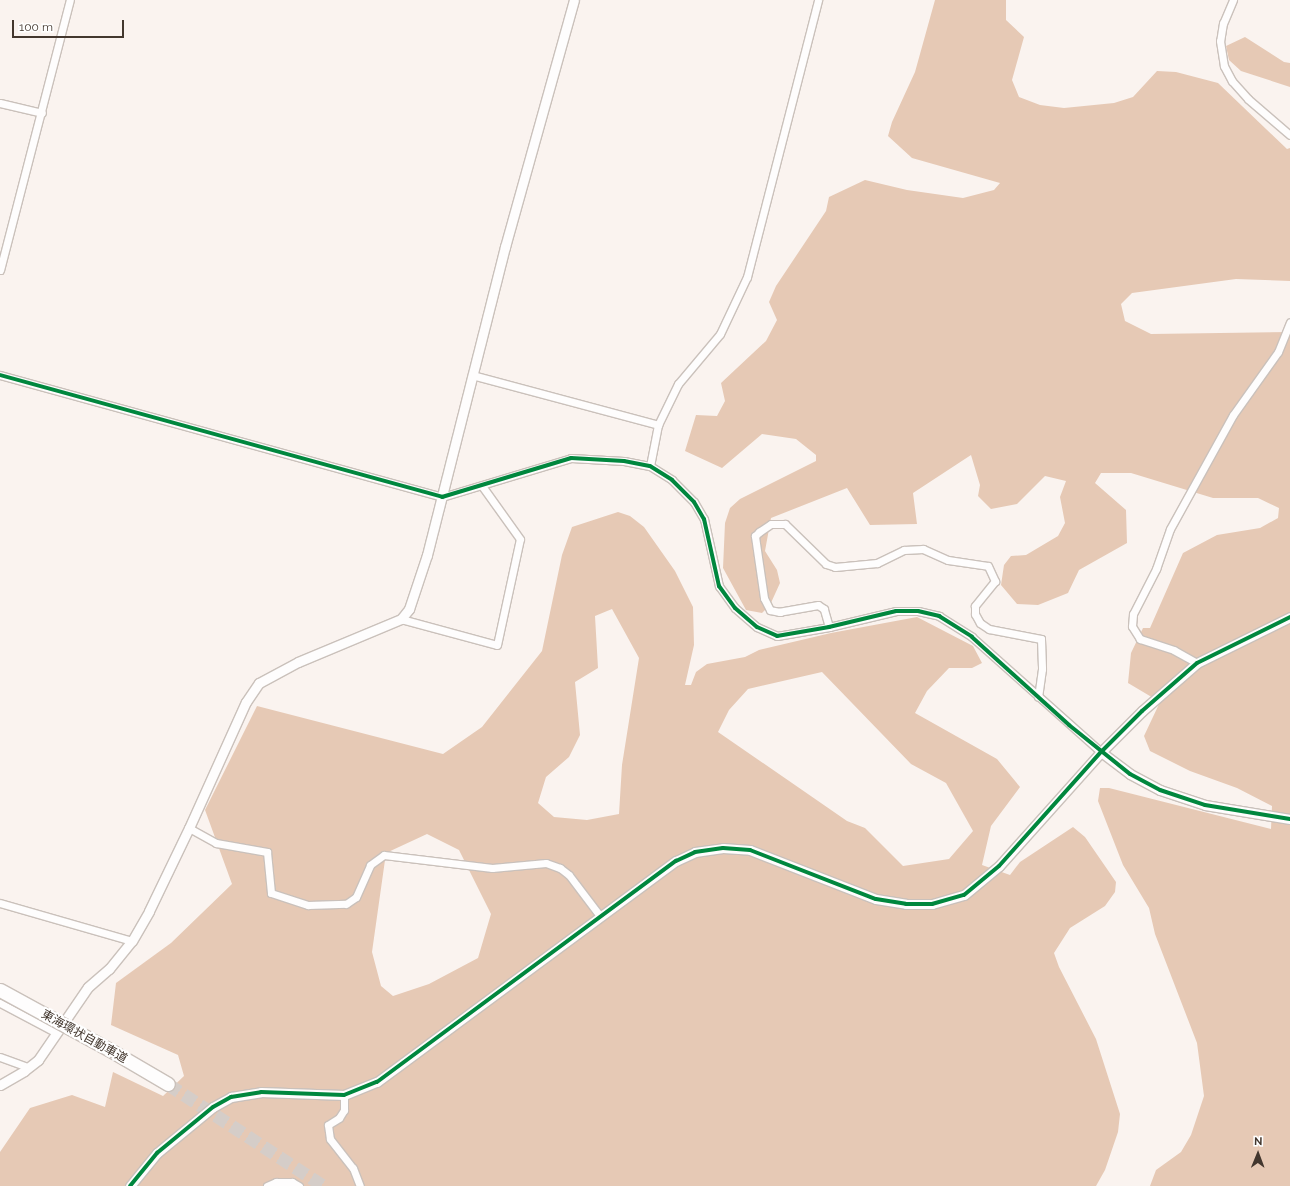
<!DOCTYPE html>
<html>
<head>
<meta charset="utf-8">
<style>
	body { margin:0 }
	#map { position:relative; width:1290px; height:1186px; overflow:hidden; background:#faf3ef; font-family:Raleway,"Noto Sans JP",sans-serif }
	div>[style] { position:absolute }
	.forest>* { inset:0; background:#e6c9b5 }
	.motorway-tunnel>* { height:13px; margin-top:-6.5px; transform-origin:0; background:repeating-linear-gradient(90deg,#d5cdc8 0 13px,transparent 0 19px) }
	.roads { filter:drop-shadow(1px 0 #cac1bb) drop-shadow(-1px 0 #cac1bb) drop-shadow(0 1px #cac1bb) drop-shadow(0 -1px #cac1bb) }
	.minor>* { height:7px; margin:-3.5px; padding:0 3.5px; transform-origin:3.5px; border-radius:3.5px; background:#fefdfd }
	.tertiary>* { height:9px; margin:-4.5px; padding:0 4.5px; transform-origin:4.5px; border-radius:4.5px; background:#fefdfd }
	.motorway>* { height:13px; margin:-6.5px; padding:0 6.5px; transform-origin:6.5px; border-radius:6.5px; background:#fefdfd }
	.bridges { filter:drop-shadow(1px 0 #cac1bb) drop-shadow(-1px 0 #cac1bb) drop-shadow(0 1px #cac1bb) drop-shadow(0 -1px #cac1bb) }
	.motorway-bridge>* { height:13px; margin:-6.5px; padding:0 6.5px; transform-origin:6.5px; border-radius:6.5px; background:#fefdfd }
	.cycleway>* { height:4px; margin:-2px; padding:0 2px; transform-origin:2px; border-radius:2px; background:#00873e }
	span { translate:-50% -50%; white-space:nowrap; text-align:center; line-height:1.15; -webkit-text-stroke:4px #fff; paint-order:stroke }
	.street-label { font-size:12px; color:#43372e }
	.north { position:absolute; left:1238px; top:1134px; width:40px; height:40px; -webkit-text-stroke:3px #fff; paint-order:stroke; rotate:1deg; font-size:11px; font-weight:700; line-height:16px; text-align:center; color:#43372e }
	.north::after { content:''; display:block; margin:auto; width:14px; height:18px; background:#43372e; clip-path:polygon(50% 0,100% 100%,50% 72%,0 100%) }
	.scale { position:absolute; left:12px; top:20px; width:112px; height:18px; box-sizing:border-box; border:2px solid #43372e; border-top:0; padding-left:5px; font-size:12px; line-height:14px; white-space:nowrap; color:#43372e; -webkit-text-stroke:3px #fff; paint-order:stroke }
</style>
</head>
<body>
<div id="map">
	<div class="forest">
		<div style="clip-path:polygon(935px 0,1006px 0,1006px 20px,1024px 37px,1012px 80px,1019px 97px,1040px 105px,1064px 108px,1114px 103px,1133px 97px,1157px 71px,1176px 72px,1218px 83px,1287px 149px,1290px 148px,1290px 281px,1236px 279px,1132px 293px,1121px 304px,1125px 321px,1151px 334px,1290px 332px,1290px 1186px,1150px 1186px,1156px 1170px,1181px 1152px,1191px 1135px,1204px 1096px,1197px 1043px,1155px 934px,1149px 908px,1123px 865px,1098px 801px,1100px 788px,1109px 788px,1271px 829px,1272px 806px,1237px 788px,1190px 771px,1150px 751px,1144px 736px,1160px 702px,1128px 683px,1131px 653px,1143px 628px,1150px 628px,1183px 553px,1217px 535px,1260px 528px,1278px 518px,1279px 508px,1258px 498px,1213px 498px,1131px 473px,1101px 473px,1095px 483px,1126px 510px,1127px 543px,1079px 570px,1068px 593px,1038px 605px,1017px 604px,1001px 585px,1004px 565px,1011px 556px,1026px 555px,1058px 536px,1065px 523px,1060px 497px,1066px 481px,1045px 476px,1017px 504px,991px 509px,978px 496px,980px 485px,971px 455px,913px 493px,917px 524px,870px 525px,847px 488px,771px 518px,765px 551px,777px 570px,780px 583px,770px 605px,762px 613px,746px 610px,723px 568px,725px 523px,730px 508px,740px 499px,816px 461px,816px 455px,796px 439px,762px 434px,722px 468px,685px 451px,696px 415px,717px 416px,725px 401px,721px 383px,766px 341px,777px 320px,769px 302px,776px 286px,826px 211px,829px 197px,865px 180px,907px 190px,963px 198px,994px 190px,1000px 183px,912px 158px,888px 136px,892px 122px,915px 72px)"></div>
		<div style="clip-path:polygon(1245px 37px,1284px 62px,1290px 63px,1290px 87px,1241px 71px,1229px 60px,1226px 46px)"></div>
		<div style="clip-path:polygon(evenodd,618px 512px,630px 516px,644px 527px,675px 571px,693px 607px,694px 645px,685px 685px,691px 685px,696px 672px,707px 664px,745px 657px,759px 650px,831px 633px,917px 617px,973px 646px,982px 663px,972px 668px,949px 668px,927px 691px,915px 713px,997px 759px,1020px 787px,991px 826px,982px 865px,1010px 875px,1020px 862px,1073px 827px,1085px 837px,1116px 882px,1115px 892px,1105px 906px,1070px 928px,1054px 953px,1059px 967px,1096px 1039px,1120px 1114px,1118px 1132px,1105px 1170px,1096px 1186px,0 1186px,0 1152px,30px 1108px,72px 1095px,105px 1107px,113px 1072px,163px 1096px,184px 1076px,178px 1055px,111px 1025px,116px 983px,171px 943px,232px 884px,205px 810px,257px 706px,443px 754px,482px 727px,542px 651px,562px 555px,572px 527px,618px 512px,612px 609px,639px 658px,622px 765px,619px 814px,587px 820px,554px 817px,538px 803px,546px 777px,569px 757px,580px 735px,575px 682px,598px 668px,595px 616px,612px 609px,618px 512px,822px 672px,911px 764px,946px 783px,973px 831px,949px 859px,903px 866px,865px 828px,847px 821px,718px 732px,729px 710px,748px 689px,822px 672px,618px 512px,427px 834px,459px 850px,491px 914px,478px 958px,429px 984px,393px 996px,381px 986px,372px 952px,386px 853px,427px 834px)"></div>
	</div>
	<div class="motorway-tunnel">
		<div style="left:168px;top:1084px;width:186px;rotate:33.2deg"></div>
	</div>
	<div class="roads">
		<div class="minor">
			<div style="left:1233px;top:0;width:25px;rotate:113deg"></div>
			<div style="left:1223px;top:23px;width:18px;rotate:99deg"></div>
			<div style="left:1220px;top:41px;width:25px;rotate:81deg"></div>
			<div style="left:1224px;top:66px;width:17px;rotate:62deg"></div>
			<div style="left:1232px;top:81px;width:24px;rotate:48deg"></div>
			<div style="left:1248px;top:99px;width:55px;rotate:40.6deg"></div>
			<div style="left:0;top:103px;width:43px;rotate:13.4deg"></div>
			<div style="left:0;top:270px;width:279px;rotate:-75.5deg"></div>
			<div style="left:0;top:375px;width:459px;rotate:15.4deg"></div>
			<div style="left:442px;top:497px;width:135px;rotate:-16.8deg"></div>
			<div style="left:571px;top:458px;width:53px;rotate:3.2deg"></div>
			<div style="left:624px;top:461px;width:26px;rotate:11deg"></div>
			<div style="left:650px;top:466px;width:26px;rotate:32deg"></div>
			<div style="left:672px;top:480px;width:31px;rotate:45deg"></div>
			<div style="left:694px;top:502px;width:20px;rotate:60deg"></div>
			<div style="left:704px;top:519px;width:69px;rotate:77.4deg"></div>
			<div style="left:719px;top:586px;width:27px;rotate:54deg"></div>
			<div style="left:735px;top:608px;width:29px;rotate:41deg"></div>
			<div style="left:757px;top:627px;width:22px;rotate:24deg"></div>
			<div style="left:777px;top:636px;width:53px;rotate:-9.8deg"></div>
			<div style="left:829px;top:627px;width:69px;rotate:-13.4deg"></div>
			<div style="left:896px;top:611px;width:22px"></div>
			<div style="left:918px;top:611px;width:22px;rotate:13deg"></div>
			<div style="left:939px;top:616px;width:39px;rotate:32deg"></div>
			<div style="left:972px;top:637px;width:173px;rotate:41.7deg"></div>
			<div style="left:472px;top:375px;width:193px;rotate:15deg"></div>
			<div style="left:650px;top:466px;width:42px;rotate:-79deg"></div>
			<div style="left:658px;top:425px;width:46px;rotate:-64deg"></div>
			<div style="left:678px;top:384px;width:65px;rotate:-50deg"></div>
			<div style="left:720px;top:334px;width:63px;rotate:-64.7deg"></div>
			<div style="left:747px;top:277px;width:286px;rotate:-75.6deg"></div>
			<div style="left:401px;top:619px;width:99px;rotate:15.2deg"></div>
			<div style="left:497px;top:645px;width:108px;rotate:-77.8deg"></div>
			<div style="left:520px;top:539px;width:65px;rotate:-125.6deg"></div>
			<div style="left:829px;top:627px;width:19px;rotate:-106deg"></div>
			<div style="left:824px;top:609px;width:7px;rotate:-146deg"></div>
			<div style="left:818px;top:605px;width:39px;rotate:170deg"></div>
			<div style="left:780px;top:612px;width:10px;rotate:-169deg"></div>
			<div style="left:770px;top:610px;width:13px;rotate:-117deg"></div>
			<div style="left:764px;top:598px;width:63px;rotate:-98.3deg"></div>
			<div style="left:755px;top:536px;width:6px;rotate:-45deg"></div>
			<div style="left:759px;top:532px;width:14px;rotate:-34deg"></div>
			<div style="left:771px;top:524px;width:14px"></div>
			<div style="left:785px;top:524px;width:57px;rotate:44.3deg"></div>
			<div style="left:826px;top:564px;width:9px;rotate:18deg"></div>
			<div style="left:835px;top:567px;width:42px;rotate:-5.4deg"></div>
			<div style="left:877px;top:563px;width:30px;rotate:-26deg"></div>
			<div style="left:904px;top:550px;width:19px;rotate:-3deg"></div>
			<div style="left:923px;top:549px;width:27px;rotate:24deg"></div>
			<div style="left:948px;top:560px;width:40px;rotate:8.5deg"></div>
			<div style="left:988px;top:566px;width:17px;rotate:65deg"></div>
			<div style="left:995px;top:581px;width:32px;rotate:129deg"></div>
			<div style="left:975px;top:606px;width:8px;rotate:90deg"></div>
			<div style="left:975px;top:614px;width:10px;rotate:61deg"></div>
			<div style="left:980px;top:623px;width:11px;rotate:34deg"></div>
			<div style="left:989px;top:629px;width:53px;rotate:10.9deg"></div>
			<div style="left:1041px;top:639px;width:30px;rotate:88deg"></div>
			<div style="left:1042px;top:669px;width:28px;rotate:98deg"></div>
			<div style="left:1197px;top:663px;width:26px;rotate:-151deg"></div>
			<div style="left:1174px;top:650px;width:36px;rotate:-162deg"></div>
			<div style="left:1140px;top:639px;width:15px;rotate:-122deg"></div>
			<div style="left:1132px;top:626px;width:12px;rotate:-85deg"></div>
			<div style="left:1133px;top:614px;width:51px;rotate:-62.9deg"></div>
			<div style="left:1156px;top:569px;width:42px;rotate:-70.7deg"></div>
			<div style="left:1170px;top:529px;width:130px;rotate:-61.1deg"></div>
			<div style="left:1233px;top:415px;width:77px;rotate:-54.5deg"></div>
			<div style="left:1278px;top:352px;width:32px;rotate:-68deg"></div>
			<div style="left:189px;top:828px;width:31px;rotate:29deg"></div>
			<div style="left:216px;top:843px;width:52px;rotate:10deg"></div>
			<div style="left:267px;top:852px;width:41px;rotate:84.4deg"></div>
			<div style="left:271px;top:893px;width:39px;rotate:18deg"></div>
			<div style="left:308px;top:905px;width:38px;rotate:-2deg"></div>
			<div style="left:346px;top:904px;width:12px;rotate:-35deg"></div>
			<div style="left:356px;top:897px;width:35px;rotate:-66deg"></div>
			<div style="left:370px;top:865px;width:17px;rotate:-36deg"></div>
			<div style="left:384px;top:855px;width:109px;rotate:6.9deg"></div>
			<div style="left:492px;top:868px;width:54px;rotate:-5.3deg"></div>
			<div style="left:546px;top:863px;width:15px;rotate:20deg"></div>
			<div style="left:560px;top:868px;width:11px;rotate:38deg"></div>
			<div style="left:569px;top:875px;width:51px;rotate:52.9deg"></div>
			<div style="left:0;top:903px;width:137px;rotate:16.1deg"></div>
			<div style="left:0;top:1003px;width:64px;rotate:27.8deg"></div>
			<div style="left:0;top:1057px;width:30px;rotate:20deg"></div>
			<div style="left:344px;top:1095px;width:15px;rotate:90deg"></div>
			<div style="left:344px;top:1110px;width:9px;rotate:122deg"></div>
			<div style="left:339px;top:1118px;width:13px;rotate:148deg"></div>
			<div style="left:328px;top:1125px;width:14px;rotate:82deg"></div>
			<div style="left:330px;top:1139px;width:37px;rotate:52deg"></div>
			<div style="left:353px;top:1168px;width:19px;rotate:69deg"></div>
			<div style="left:267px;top:1186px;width:10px;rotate:-24deg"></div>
			<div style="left:276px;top:1182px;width:16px"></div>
			<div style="left:292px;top:1182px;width:8px;rotate:30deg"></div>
		</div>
		<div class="tertiary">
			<div style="left:1101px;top:752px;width:36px;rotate:37deg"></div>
			<div style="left:1130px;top:774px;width:34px;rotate:28deg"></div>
			<div style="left:1160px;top:790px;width:47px;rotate:18.4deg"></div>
			<div style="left:1205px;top:805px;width:86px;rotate:9.4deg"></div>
			<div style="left:0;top:1085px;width:28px;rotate:-30deg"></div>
			<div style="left:24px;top:1071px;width:18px;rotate:-38deg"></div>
			<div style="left:38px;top:1060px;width:88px;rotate:-55.6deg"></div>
			<div style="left:88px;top:987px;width:28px;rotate:-41deg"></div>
			<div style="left:109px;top:969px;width:36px;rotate:-51deg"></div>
			<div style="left:132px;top:941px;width:34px;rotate:-60deg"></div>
			<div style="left:149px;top:911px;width:92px;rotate:-64.3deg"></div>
			<div style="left:189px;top:828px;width:138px;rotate:-65.7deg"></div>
			<div style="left:246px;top:702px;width:23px;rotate:-56deg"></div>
			<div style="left:259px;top:683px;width:44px;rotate:-28.3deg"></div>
			<div style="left:298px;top:662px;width:112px;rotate:-22.7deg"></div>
			<div style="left:401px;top:619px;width:13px;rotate:-51deg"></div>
			<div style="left:409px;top:609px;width:57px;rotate:-71.6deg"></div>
			<div style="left:427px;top:555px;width:318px;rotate:-75.8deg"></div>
			<div style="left:505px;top:247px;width:256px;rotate:-74.4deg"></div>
			<div style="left:130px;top:1186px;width:43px;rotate:-50.7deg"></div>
			<div style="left:157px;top:1153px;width:72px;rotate:-39.4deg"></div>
			<div style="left:213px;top:1107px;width:21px;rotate:-29deg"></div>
			<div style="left:231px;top:1097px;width:30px;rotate:-9deg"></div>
			<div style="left:261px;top:1092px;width:83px;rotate:2.1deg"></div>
			<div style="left:344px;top:1095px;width:35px;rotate:-22deg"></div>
			<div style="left:377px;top:1082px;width:372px;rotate:-36.5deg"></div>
			<div style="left:676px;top:861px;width:21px;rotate:-25deg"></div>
			<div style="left:695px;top:852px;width:28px;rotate:-8deg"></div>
			<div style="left:723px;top:848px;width:27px;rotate:4deg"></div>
			<div style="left:750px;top:850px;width:135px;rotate:21.3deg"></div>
			<div style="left:876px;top:899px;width:30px;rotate:9deg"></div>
			<div style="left:906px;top:904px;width:26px"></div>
			<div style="left:932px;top:904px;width:33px;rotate:-16deg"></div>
			<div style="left:964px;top:895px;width:45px;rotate:-39.6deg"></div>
			<div style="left:999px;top:866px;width:153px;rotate:-48.2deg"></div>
			<div style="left:1101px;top:752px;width:58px;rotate:-45deg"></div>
			<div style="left:1142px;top:711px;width:73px;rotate:-41.1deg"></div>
			<div style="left:1197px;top:663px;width:104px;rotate:-26.3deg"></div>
		</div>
		<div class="motorway">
			<div style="left:110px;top:1050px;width:67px;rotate:30.4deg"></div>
		</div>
	</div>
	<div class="bridges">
		<div class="motorway-bridge">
			<div style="left:0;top:990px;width:125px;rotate:28.6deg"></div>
		</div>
	</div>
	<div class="cycleway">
		<div style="left:0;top:375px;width:459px;rotate:15.4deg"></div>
		<div style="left:442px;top:497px;width:135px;rotate:-16.8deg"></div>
		<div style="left:571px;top:458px;width:53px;rotate:3.2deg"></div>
		<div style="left:624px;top:461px;width:26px;rotate:11deg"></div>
		<div style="left:650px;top:466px;width:26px;rotate:32deg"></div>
		<div style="left:672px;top:480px;width:31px;rotate:45deg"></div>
		<div style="left:694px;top:502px;width:20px;rotate:60deg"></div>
		<div style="left:704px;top:519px;width:69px;rotate:77.4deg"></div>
		<div style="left:719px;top:586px;width:27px;rotate:54deg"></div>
		<div style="left:735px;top:608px;width:29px;rotate:41deg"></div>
		<div style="left:757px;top:627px;width:22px;rotate:24deg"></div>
		<div style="left:777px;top:636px;width:53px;rotate:-9.8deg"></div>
		<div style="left:829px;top:627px;width:69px;rotate:-13.4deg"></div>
		<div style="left:896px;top:611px;width:22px"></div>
		<div style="left:918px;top:611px;width:22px;rotate:13deg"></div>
		<div style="left:939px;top:616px;width:39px;rotate:32deg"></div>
		<div style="left:972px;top:637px;width:131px;rotate:42.2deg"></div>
		<div style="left:1069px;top:725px;width:78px;rotate:38.8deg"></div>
		<div style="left:1130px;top:774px;width:34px;rotate:28deg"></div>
		<div style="left:1160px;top:790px;width:47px;rotate:18.4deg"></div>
		<div style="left:1205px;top:805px;width:86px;rotate:9.4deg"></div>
		<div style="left:130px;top:1186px;width:43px;rotate:-50.7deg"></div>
		<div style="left:157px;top:1153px;width:72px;rotate:-39.4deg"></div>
		<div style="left:213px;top:1107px;width:21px;rotate:-29deg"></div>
		<div style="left:231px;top:1097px;width:30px;rotate:-9deg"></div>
		<div style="left:261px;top:1092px;width:83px;rotate:2.1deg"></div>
		<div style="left:344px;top:1095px;width:35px;rotate:-22deg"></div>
		<div style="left:377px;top:1082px;width:372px;rotate:-36.5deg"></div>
		<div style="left:676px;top:861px;width:21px;rotate:-25deg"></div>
		<div style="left:695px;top:852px;width:28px;rotate:-8deg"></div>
		<div style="left:723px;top:848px;width:27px;rotate:4deg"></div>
		<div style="left:750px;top:850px;width:135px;rotate:21.3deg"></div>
		<div style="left:876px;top:899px;width:30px;rotate:9deg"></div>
		<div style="left:906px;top:904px;width:26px"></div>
		<div style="left:932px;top:904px;width:33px;rotate:-16deg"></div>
		<div style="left:964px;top:895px;width:45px;rotate:-39.6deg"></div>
		<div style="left:999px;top:866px;width:153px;rotate:-48.2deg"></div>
		<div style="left:1101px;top:752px;width:58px;rotate:-45deg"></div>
		<div style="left:1142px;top:711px;width:73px;rotate:-41.1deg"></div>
		<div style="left:1197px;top:663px;width:104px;rotate:-26.3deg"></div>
	</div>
	<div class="street-label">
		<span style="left:84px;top:1037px;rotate:29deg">東海環状自動車道</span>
	</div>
	<div class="north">N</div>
	<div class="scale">100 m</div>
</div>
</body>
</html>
